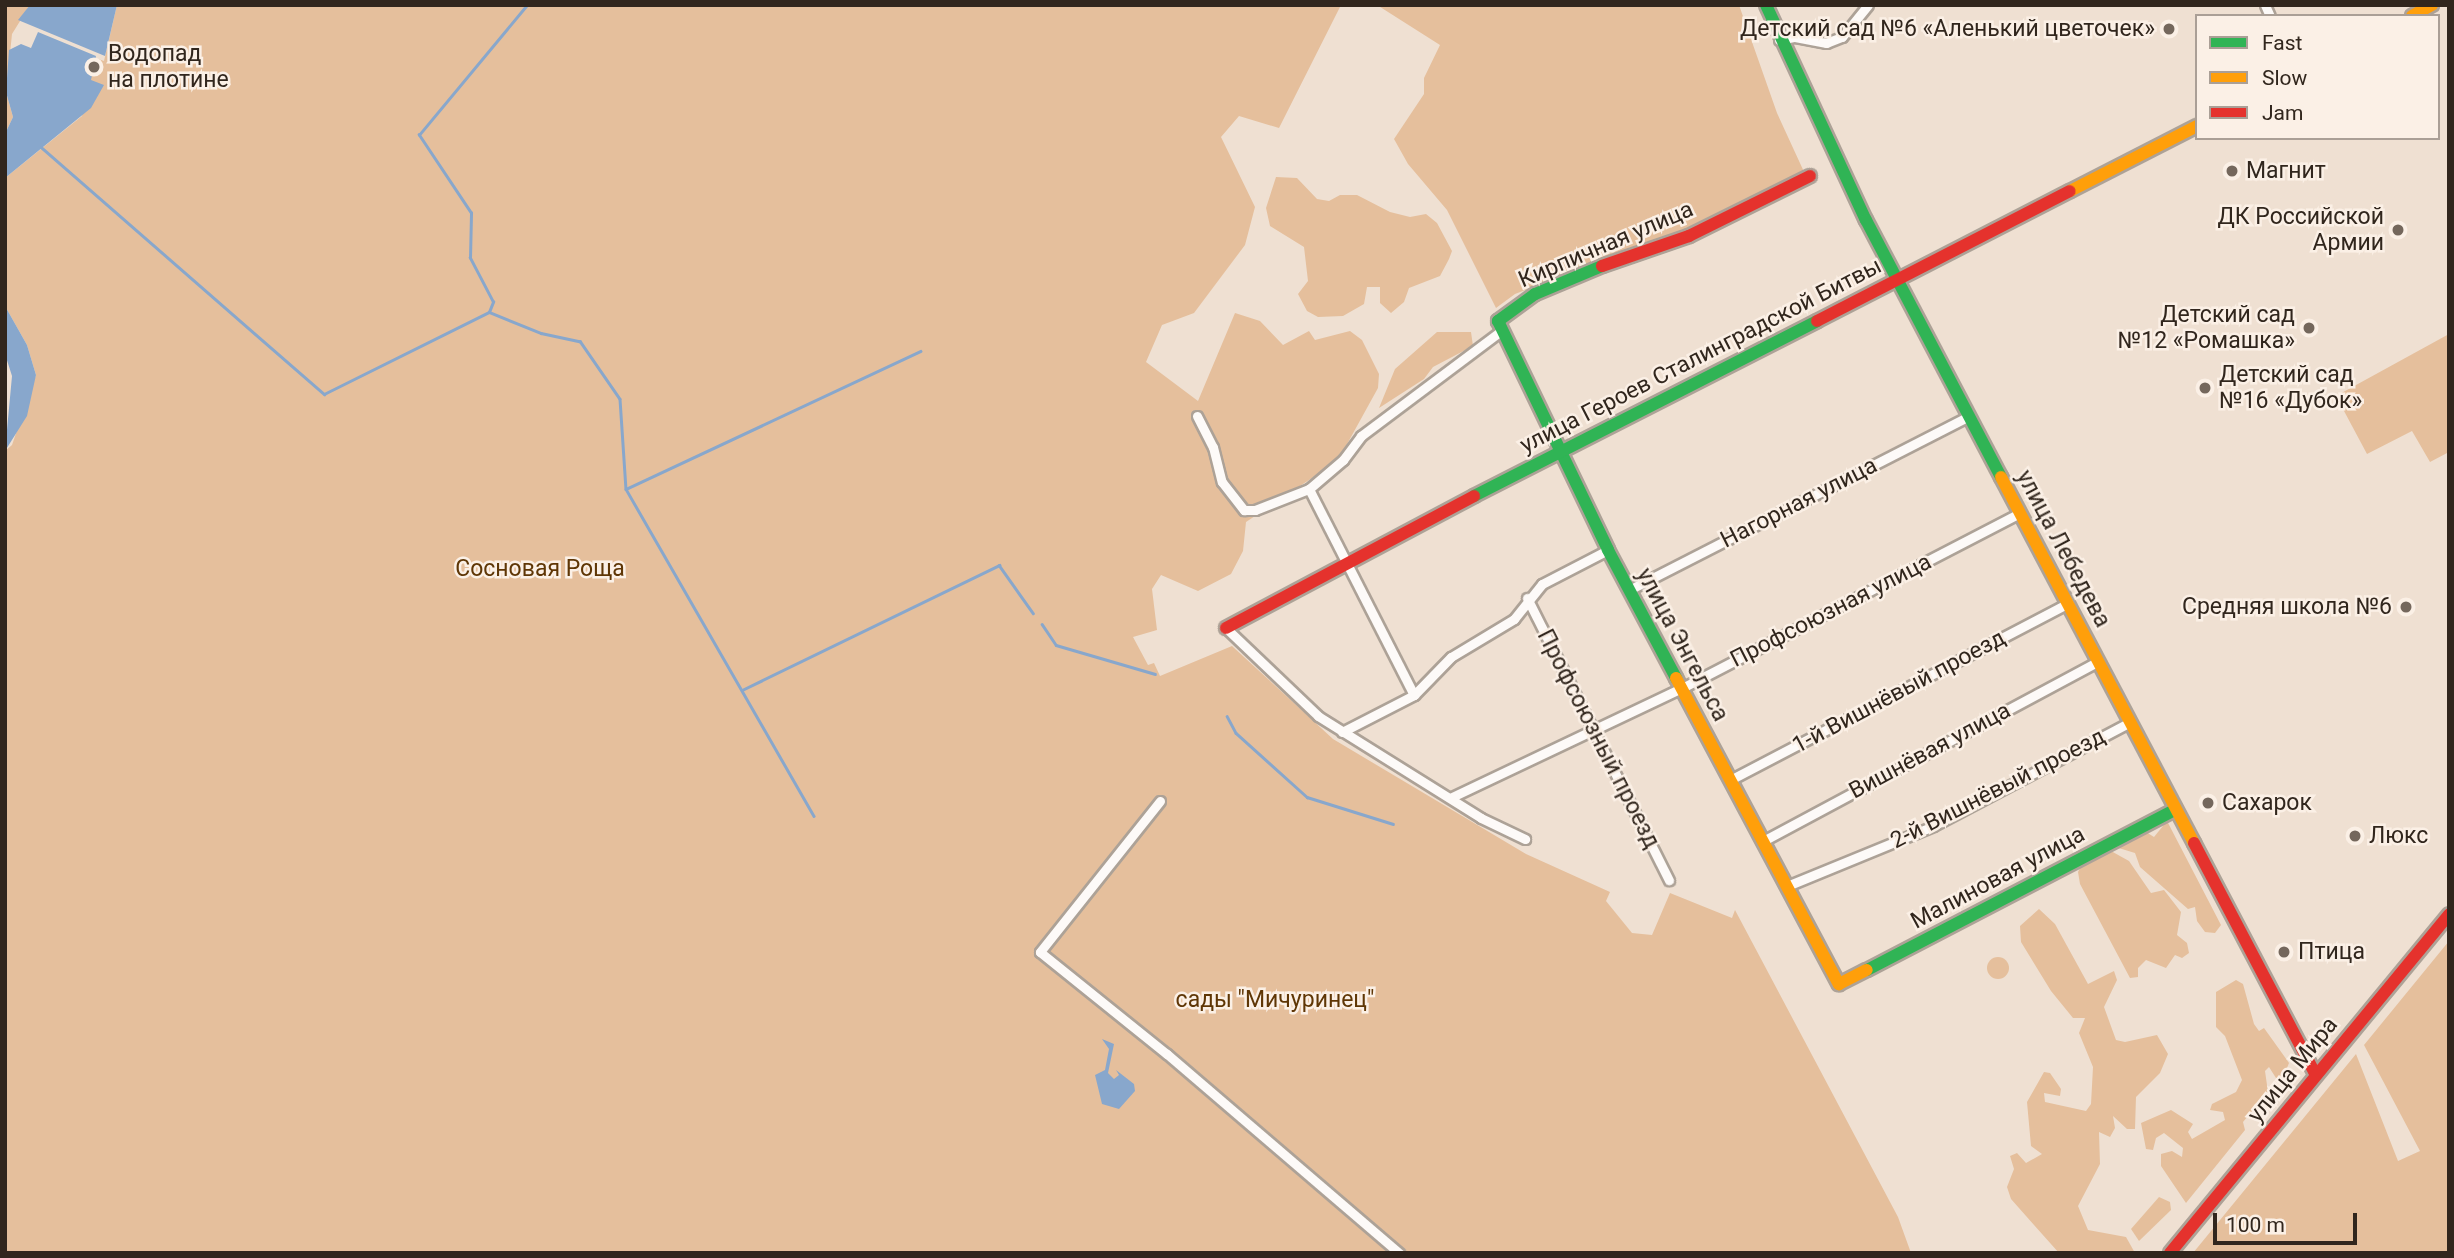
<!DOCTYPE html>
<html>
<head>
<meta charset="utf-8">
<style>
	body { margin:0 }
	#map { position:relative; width:2454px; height:1258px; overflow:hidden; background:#efe0d2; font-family:Roboto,sans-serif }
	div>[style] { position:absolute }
	.green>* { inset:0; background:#e5bf9c }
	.round { border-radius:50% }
	.water>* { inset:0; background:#88a7cc }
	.stream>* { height:2.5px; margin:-1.25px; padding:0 1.25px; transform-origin:1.25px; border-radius:1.25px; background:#88a7cc }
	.roads { filter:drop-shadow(2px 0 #ada297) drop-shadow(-2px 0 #ada297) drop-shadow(0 2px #ada297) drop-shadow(0 -2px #ada297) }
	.street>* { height:9px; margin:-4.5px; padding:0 4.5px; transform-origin:4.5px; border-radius:4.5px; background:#fdfaf8 }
	.fast>* { height:12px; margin:-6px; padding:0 6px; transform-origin:6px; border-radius:6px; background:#30b455 }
	.slow>* { height:12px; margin:-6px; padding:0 6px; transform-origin:6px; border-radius:6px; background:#ff9f0a }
	.jam>* { height:12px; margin:-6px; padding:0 6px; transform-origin:6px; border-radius:6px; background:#e5322d }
	.dots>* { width:19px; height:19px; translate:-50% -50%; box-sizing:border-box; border:4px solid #fbf0e6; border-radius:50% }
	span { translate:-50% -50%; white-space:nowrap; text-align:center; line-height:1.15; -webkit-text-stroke:5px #fbf0e6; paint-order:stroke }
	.poi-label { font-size:23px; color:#31261d }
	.right { translate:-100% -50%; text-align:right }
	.left { translate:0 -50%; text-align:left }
	.street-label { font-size:23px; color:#31261d }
	.park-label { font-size:23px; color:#5f3605 }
	.frame { position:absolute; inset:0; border:7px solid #31261d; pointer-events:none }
	.legend { position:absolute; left:2195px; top:14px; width:245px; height:126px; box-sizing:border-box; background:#fbf0e6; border:2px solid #aa9f96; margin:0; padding:9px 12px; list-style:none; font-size:21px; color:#31261d }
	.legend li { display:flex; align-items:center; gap:14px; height:35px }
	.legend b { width:35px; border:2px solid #aa9f96 }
	.scale { position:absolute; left:2213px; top:1213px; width:144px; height:32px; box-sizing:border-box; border:4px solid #31261d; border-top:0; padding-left:9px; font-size:21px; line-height:24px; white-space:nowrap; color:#31261d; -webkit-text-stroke:5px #fbf0e6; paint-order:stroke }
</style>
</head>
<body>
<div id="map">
	<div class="green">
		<div style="clip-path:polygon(5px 5px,30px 5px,12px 34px,6px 92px,13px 117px,5px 134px)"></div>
		<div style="clip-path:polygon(117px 5px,1341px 5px,1279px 128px,1239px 116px,1221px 137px,1255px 207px,1245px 245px,1194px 313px,1162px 325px,1146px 362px,1198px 401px,1235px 313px,1260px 321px,1283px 345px,1309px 331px,1315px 340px,1350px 331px,1362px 340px,1379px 374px,1378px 388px,1346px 446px,1330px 466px,1246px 522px,1243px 551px,1231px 574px,1198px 591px,1161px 575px,1152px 589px,1157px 630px,1133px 637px,1148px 665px,1154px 663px,1160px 676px,1232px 646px,1333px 739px,1526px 854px,1610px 892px,1606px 901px,1632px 933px,1652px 935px,1670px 893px,1732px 918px,1735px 910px,1898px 1217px,1911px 1253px,5px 1253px,5px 451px,12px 445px,36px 375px,27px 345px,5px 306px,5px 178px,82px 116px,89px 72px,95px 58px,104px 61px)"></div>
		<div style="clip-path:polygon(1377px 5px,1739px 5px,1777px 113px,1805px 174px,1682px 230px,1515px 294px,1496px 308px,1447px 210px,1408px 164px,1394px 139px,1424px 94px,1424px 78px,1440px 45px)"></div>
		<div style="clip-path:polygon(1276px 177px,1297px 178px,1317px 199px,1329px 201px,1340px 195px,1357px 195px,1390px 212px,1410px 217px,1426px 214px,1437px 223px,1452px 251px,1449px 259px,1440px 276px,1409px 288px,1404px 302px,1391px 313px,1380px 303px,1380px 287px,1367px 287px,1364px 304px,1343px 316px,1318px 317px,1307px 311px,1298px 294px,1308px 281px,1304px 247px,1270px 226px,1266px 208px)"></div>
		<div style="clip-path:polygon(1437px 332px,1471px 332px,1473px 346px,1433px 367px,1424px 379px,1379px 408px,1395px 369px)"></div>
		<div style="clip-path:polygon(2449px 334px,2449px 452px,2430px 462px,2412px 431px,2367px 454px,2336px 396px)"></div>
		<div style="clip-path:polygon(2167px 821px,2221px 925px,2215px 933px,2205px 932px,2197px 921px,2195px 907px,2188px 909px,2140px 867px,2135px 853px,2112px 846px,2146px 832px,2154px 837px)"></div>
		<div style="clip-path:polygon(2111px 851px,2129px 861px,2151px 893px,2164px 890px,2181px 912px,2177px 935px,2187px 943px,2189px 953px,2182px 958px,2175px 955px,2166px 968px,2146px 960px,2138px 968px,2138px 977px,2130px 978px,2080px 884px,2078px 872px,2082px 864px)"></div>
		<div style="clip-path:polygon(2039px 909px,2055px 924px,2088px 984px,2114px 971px,2117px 980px,2104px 1007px,2116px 1040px,2125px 1042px,2157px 1035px,2168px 1054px,2160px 1073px,2136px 1097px,2135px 1129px,2127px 1129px,2113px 1116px,2115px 1128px,2110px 1137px,2099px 1132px,2100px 1164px,2078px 1206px,2088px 1230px,2126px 1237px,2135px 1253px,2059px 1253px,2011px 1199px,2007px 1187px,2014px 1169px,2010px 1156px,2017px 1153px,2026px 1163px,2042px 1154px,2031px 1146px,2027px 1102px,2044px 1072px,2050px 1073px,2061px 1089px,2060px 1096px,2044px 1093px,2045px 1102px,2086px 1111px,2091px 1104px,2093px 1067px,2079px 1033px,2085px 1018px,2073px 1018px,2051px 991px,2021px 942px,2020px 926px)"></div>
		<div style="clip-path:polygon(2449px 941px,2449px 1253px,2193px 1253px,2356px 1054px,2398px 1161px,2420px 1151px,2364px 1045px)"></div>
		<div class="round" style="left:1987px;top:957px;width:22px;height:22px"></div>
		<div style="clip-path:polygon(2236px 980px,2243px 984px,2254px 1024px,2259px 1031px,2264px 1028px,2289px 1063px,2283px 1078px,2276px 1078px,2269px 1067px,2265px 1071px,2268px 1092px,2243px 1122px,2245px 1130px,2186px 1203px,2161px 1166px,2161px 1154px,2172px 1151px,2182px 1157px,2183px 1148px,2164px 1133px,2156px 1138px,2153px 1150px,2146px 1149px,2141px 1123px,2171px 1110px,2193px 1124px,2188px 1132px,2192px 1139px,2225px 1120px,2223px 1112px,2210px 1110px,2212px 1104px,2236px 1092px,2242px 1080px,2225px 1036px,2216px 1027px,2216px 992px)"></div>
		<div style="clip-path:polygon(2159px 1197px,2170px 1202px,2171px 1210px,2139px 1241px,2131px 1229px)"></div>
	</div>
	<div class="water">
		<div style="clip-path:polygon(30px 5px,117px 5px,105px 56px,18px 20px)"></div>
		<div style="clip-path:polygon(38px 32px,96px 56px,91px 80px,104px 85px,91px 108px,5px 178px,5px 134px,13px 117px,6px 92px,9px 50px,21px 44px,31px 48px)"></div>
		<div style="clip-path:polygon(5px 306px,27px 345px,36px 375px,27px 416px,5px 451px,12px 376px,5px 354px)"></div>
		<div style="clip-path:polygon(1102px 1039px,1114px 1044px,1108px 1073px,1114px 1079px,1119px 1075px,1116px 1070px,1134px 1084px,1135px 1091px,1119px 1109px,1102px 1104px,1095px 1075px,1105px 1070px,1109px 1049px)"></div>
	</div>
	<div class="stream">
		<div style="left:41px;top:147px;width:376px;rotate:41.1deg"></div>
		<div style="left:324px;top:394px;width:184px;rotate:-26.4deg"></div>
		<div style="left:489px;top:312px;width:11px;rotate:-68deg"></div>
		<div style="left:493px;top:302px;width:50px;rotate:-117.6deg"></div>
		<div style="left:470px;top:258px;width:45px;rotate:-88.7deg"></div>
		<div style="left:471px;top:213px;width:94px;rotate:-123.7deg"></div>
		<div style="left:419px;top:135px;width:169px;rotate:-50.3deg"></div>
		<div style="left:489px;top:312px;width:56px;rotate:22deg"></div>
		<div style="left:541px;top:333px;width:40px;rotate:12deg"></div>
		<div style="left:580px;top:341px;width:70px;rotate:55.4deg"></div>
		<div style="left:620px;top:399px;width:90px;rotate:86.2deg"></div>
		<div style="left:626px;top:489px;width:377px;rotate:60.1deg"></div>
		<div style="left:626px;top:489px;width:325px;rotate:-25.1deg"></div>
		<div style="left:1042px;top:624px;width:25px;rotate:56deg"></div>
		<div style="left:1056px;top:645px;width:103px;rotate:16.3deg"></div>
		<div style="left:742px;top:690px;width:286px;rotate:-25.9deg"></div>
		<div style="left:999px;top:565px;width:59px;rotate:54.7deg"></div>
		<div style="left:1227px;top:716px;width:19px;rotate:62deg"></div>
		<div style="left:1236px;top:733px;width:96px;rotate:42deg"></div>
		<div style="left:1307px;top:797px;width:90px;rotate:17.4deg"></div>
	</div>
	<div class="roads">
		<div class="street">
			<div style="left:2265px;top:5px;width:12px;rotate:66deg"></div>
			<div style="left:1779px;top:40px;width:16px;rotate:-11deg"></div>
			<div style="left:1795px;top:37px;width:32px;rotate:11deg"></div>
			<div style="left:1826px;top:43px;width:17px;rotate:-21deg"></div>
			<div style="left:1842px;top:37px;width:41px;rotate:-50.9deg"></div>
			<div style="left:1197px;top:416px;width:35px;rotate:63deg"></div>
			<div style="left:1213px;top:447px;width:36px;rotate:76deg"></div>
			<div style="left:1222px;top:482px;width:36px;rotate:52deg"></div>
			<div style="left:1244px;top:510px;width:11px"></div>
			<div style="left:1255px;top:510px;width:58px;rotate:-21.3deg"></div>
			<div style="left:1309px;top:489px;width:45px;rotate:-40.5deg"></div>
			<div style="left:1343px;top:460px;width:30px;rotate:-53deg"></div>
			<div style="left:1361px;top:436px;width:175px;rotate:-36.9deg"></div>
			<div style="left:1309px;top:489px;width:231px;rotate:63deg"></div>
			<div style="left:1629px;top:590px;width:382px;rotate:-27.1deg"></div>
			<div style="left:1527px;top:598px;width:316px;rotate:63.3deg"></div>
			<div style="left:1226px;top:628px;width:127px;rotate:43.7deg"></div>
			<div style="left:1318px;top:716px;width:192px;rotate:32deg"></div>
			<div style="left:1481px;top:818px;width:49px;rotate:25.5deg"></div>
			<div style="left:1342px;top:732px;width:81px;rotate:-27.2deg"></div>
			<div style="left:1414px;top:695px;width:53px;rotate:-45.8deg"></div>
			<div style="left:1451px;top:657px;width:74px;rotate:-31.1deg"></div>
			<div style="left:1514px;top:619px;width:45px;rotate:-51.3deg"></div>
			<div style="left:1542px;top:584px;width:74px;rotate:-27.3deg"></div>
			<div style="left:1730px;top:780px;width:382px;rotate:-27.6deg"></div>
			<div style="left:1452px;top:797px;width:255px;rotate:-25.4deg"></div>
			<div style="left:1682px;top:688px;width:381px;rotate:-27.4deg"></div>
			<div style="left:1160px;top:801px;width:193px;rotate:128.5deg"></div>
			<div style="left:1040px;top:952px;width:163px;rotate:38.8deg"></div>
			<div style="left:1167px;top:1054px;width:306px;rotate:40.6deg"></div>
			<div style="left:1763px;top:841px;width:380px;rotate:-28.2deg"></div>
			<div style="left:1787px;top:886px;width:158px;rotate:-22.3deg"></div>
			<div style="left:1933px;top:826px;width:223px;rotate:-27.8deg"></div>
		</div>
		<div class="fast">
			<div style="left:1766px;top:5px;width:237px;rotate:65.1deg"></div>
			<div style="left:1866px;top:220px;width:290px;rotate:62.3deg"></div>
			<div style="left:1602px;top:266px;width:73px;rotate:157.3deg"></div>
			<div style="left:1535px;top:294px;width:46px;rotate:143.9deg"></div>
			<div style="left:1498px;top:321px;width:254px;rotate:64.3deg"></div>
			<div style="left:1608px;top:550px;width:145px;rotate:62deg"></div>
			<div style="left:1474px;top:496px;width:385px;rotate:-27deg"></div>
			<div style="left:1867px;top:970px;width:348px;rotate:-27.5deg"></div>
		</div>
		<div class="slow">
			<div style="left:2412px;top:16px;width:23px;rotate:-29deg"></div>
			<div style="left:2070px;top:191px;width:143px;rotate:-27.1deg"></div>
			<div style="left:2001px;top:477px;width:414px;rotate:62.2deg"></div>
			<div style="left:1676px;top:678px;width:347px;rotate:62deg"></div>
			<div style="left:1839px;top:984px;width:31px;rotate:-27deg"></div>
		</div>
		<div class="jam">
			<div style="left:1602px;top:266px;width:92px;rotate:-19deg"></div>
			<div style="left:1689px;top:236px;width:135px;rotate:-26.4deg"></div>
			<div style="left:1817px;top:321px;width:284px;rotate:-27.2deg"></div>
			<div style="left:1226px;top:628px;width:281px;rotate:-28deg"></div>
			<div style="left:2194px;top:843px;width:262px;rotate:62.3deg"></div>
			<div style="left:2170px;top:1253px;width:439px;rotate:-50.5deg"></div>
		</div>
	</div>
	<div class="dots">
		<div style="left:2169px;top:29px;background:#74675c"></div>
		<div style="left:94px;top:67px;background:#74675c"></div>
		<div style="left:2232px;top:171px;background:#74675c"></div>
		<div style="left:2398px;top:230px;background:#74675c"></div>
		<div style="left:2309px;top:328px;background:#74675c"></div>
		<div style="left:2205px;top:388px;background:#74675c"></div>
		<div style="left:2406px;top:607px;background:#74675c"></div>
		<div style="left:2208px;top:803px;background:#74675c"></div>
		<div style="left:2355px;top:836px;background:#74675c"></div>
		<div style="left:2284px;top:952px;background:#74675c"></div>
	</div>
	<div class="poi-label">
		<span class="right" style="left:2155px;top:29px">Детский сад №6 «Аленький цветочек»</span>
		<span class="left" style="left:108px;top:67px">Водопад<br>на плотине</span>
		<span class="left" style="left:2246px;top:171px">Магнит</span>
		<span class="right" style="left:2384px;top:230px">ДК Российской<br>Армии</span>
		<span class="right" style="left:2295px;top:328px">Детский сад<br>№12 «Ромашка»</span>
		<span class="left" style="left:2219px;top:388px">Детский сад<br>№16 «Дубок»</span>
		<span class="right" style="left:2392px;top:607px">Средняя школа №6</span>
		<span class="left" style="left:2222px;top:803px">Сахарок</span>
		<span class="left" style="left:2369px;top:836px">Люкс</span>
		<span class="left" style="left:2298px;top:952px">Птица</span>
	</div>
	<div class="street-label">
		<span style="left:1606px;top:245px;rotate:-23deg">Кирпичная улица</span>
		<span style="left:1701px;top:356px;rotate:-27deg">улица Героев Сталинградской Битвы</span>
		<span style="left:1799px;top:503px;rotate:-27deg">Нагорная улица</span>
		<span style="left:2063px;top:549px;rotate:62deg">улица Лебедева</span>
		<span style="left:1831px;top:611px;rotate:-27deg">Профсоюзная улица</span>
		<span style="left:1682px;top:645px;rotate:62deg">улица Энгельса</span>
		<span style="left:1899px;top:692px;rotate:-28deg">1-й Вишнёвый проезд</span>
		<span style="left:1598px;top:739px;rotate:63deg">Профсоюзный проезд</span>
		<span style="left:1930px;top:751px;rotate:-28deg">Вишнёвая улица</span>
		<span style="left:1998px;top:789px;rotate:-27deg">2-й Вишнёвый проезд</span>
		<span style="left:1998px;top:878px;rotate:-28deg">Малиновая улица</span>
		<span style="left:2293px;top:1070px;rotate:-51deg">улица Мира</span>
	</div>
	<div class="park-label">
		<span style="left:540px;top:569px">Сосновая Роща</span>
		<span style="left:1275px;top:1000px">сады "Мичуринец"</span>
	</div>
	<div class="frame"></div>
	<ul class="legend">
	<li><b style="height:9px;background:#30b455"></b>Fast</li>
	<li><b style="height:9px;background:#ff9f0a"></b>Slow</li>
	<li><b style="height:9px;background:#e5322d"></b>Jam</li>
	</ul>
	<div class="scale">100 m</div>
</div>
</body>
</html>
